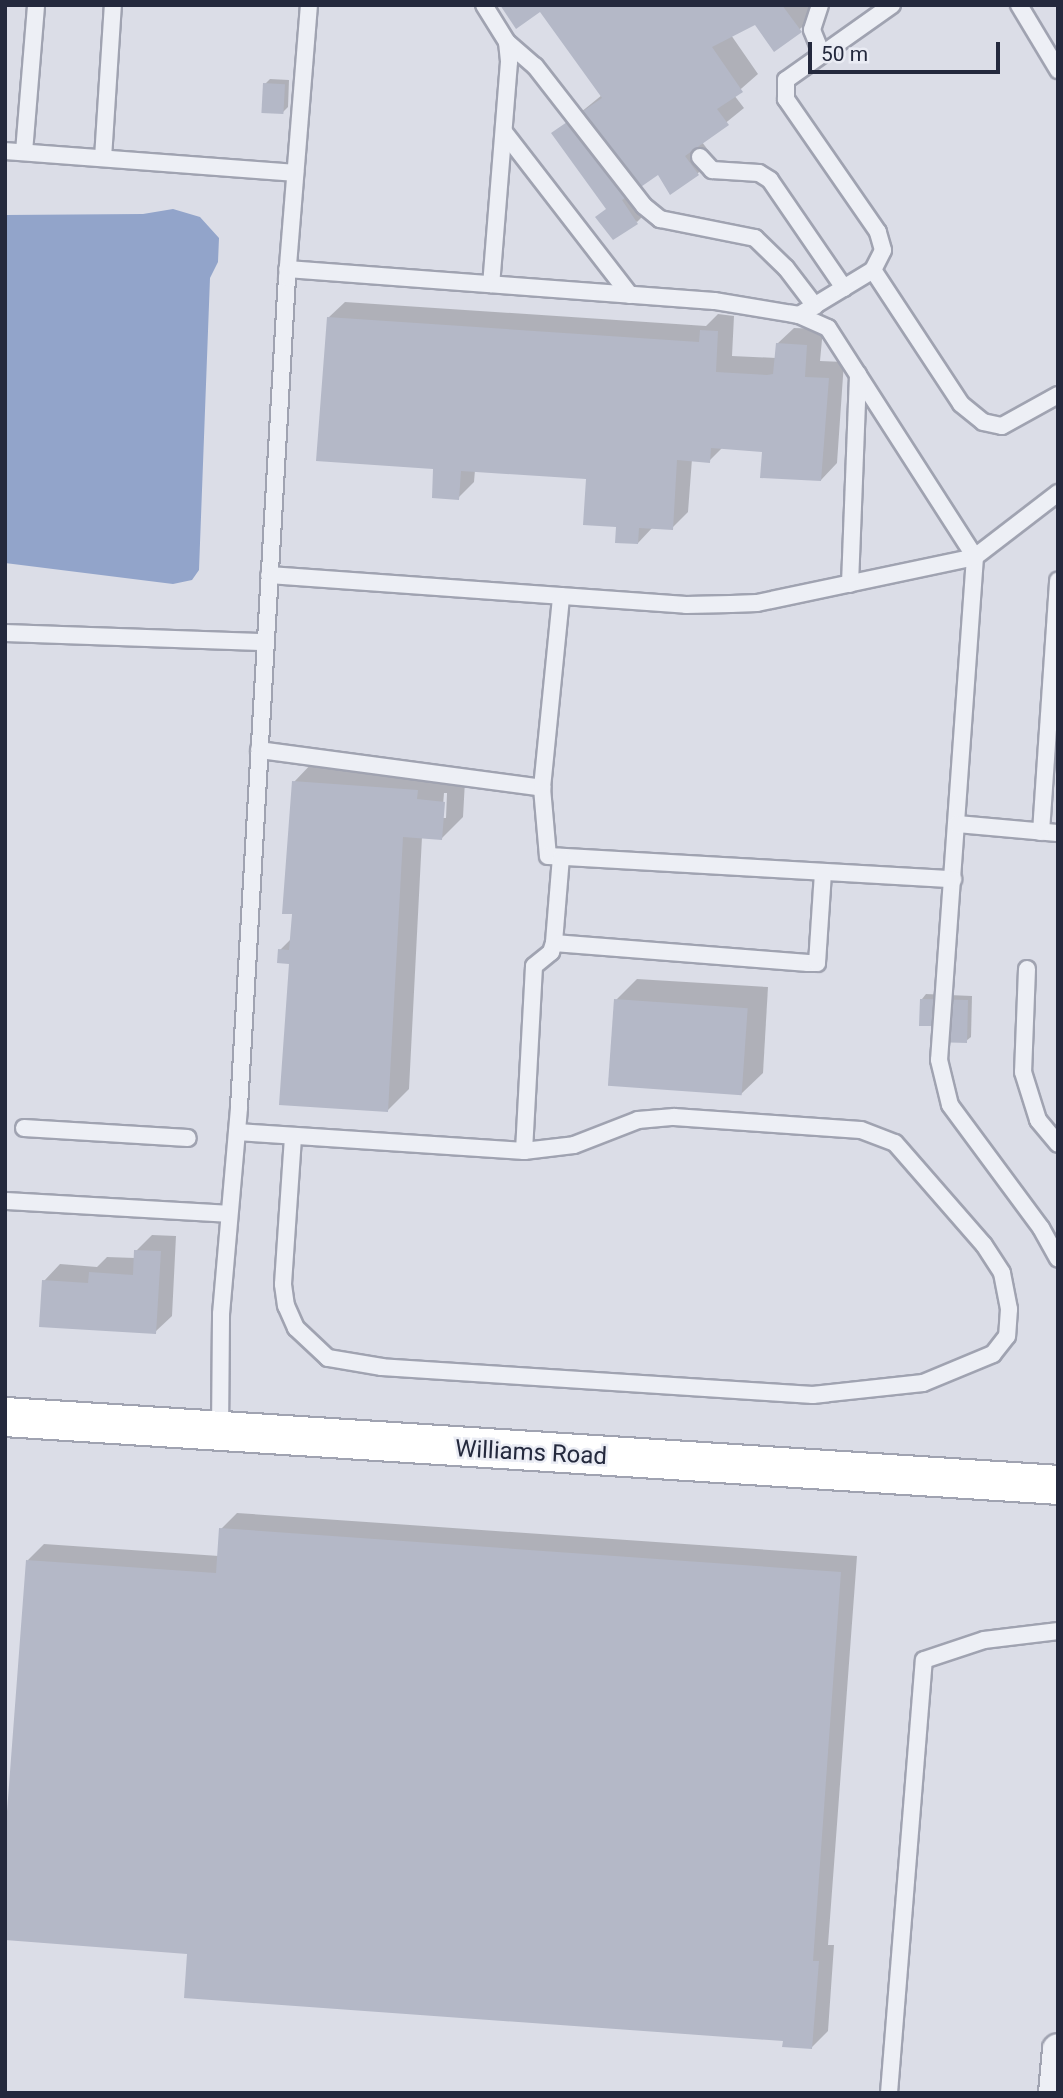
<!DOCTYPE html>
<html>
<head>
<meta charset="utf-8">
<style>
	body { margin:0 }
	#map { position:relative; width:1063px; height:2098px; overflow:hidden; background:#dbdde7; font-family:Roboto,sans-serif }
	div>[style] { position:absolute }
	.water>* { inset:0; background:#92a4ca }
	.shadow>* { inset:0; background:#0003 }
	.building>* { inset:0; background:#b4b8c7; transform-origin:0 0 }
	.roads { filter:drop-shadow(2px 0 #a0a3b1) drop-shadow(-2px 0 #a0a3b1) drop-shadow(0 2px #a0a3b1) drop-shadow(0 -2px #a0a3b1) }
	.lane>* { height:16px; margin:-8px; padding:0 8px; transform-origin:8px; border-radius:8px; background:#edeff5 }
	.street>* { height:30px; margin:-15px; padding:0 15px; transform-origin:15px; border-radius:15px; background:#edeff5 }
	.secondary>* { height:38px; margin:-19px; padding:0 19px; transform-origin:19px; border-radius:19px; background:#fff }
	span { translate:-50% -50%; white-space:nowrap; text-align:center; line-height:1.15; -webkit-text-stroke:5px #eaecf4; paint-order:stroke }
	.street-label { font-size:24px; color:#24293d }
	.frame { position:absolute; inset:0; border:7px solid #24293d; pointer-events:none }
	.scale { position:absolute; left:808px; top:42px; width:192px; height:32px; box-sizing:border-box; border:4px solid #24293d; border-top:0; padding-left:9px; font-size:21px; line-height:24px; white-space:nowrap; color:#24293d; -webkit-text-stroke:5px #eaecf4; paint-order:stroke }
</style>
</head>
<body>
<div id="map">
	<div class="water">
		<div style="clip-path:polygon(173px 209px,200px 217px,219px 238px,218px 262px,210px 278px,199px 570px,192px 580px,173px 584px,5px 563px,5px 215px,143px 214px)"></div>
	</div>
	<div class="shadow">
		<div style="clip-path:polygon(502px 5px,810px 5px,817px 15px,774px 50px,755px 22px,731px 35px,758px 74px,734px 95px,744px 108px,702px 142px,714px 158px,697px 174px,658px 173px,639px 186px,653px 206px,637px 222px,607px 208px,554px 134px,602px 95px,541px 10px)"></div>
		<div style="clip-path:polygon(270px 79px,289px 80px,288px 107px,283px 112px,265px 84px)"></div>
		<div style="clip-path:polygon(345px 302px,706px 326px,718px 314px,734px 316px,732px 356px,776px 358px,777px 344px,794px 328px,823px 329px,820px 361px,844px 362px,837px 463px,821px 480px,764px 450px,723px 447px,709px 461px,692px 459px,688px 512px,672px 528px,653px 527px,638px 543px,618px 525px,588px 478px,475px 470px,474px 482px,458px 498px,328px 318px)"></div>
		<div style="clip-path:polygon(evenodd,315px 760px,465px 781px,463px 817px,442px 838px,422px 837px,409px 1089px,388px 1110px,280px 950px,292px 938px,294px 782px,315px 760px,444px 793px,447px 793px,446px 818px,442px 818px,444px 793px)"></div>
		<div style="clip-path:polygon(637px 979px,768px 987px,763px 1073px,741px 1094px,616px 1000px)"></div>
		<div style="clip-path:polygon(926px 994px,972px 996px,971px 1037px,966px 1041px,937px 1024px,922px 999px)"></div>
		<div style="clip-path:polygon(152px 1235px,176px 1236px,172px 1316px,155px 1332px,44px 1281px,60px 1264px,97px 1267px,107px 1257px,135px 1258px,136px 1251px)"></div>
		<div style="clip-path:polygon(237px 1513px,857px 1556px,828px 1945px,834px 1945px,828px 2031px,812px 2047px,785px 2039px,189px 1952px,28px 1560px,44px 1544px,219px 1556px,221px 1529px)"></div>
	</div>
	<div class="building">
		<div style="clip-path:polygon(500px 5px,782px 5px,802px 32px,774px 52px,755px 25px,712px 47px,743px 92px,717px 109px,729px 125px,685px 156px,699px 175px,670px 195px,658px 175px,622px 200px,638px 224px,613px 240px,595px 217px,606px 209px,551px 133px,602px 98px,540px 12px,516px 29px)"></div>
		<div style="left:263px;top:83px;width:22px;height:30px;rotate:3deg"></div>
		<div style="clip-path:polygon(327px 317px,699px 342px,700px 330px,718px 331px,716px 372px,767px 375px,773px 374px,776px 343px,807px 345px,805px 377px,829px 378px,821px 481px,760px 478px,762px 452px,711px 448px,710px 463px,677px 460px,673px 530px,639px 528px,638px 544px,615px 543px,616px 527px,583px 525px,586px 479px,461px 471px,459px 500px,432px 498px,433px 469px,316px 461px)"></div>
		<div style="clip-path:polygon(292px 781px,418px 790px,417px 799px,445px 802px,442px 840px,403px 837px,388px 1112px,279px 1105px,289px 964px,277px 963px,278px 949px,289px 950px,292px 914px,282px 914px)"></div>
		<div style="left:614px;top:999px;width:134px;height:87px;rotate:4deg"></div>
		<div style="clip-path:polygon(920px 999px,968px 1000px,967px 1043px,934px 1042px,935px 1026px,919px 1026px)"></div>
		<div style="clip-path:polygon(134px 1250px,161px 1251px,156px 1334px,39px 1327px,42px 1280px,88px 1283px,89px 1272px,133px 1275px)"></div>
		<div style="clip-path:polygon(219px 1528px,841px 1572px,813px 1961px,819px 1961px,812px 2049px,782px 2047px,783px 2041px,184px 1998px,187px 1954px,5px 1940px,5px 1838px,26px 1560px,216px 1573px)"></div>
	</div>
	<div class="roads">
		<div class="lane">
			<div style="left:484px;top:5px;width:44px;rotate:58.1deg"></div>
			<div style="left:507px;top:42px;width:20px;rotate:84deg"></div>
			<div style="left:509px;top:62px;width:223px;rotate:94.6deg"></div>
			<div style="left:820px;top:5px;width:26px;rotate:108deg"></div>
			<div style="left:812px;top:30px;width:24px;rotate:68deg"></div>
			<div style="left:1019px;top:5px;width:76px;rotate:59deg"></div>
			<div style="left:507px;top:42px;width:37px;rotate:41deg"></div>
			<div style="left:535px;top:66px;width:177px;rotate:52.1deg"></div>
			<div style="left:644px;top:206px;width:21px;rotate:39deg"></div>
			<div style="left:660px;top:219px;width:97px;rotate:11.3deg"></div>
			<div style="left:755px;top:238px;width:43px;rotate:44.1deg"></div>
			<div style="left:786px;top:268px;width:48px;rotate:52.7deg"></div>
			<div style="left:504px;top:132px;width:206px;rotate:52.3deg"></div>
			<div style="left:5px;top:151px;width:291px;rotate:4.3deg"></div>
			<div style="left:24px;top:152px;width:147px;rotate:-85.3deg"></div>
			<div style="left:700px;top:157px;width:18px;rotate:47deg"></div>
			<div style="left:712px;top:170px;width:47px;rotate:3.7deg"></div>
			<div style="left:759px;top:173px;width:13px;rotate:32deg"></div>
			<div style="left:770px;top:180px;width:131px;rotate:55.6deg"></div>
			<div style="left:103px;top:158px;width:153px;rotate:-86.3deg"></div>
			<div style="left:873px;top:270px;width:160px;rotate:56.7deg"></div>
			<div style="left:961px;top:404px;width:28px;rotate:39deg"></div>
			<div style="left:983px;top:422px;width:19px;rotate:12deg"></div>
			<div style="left:1002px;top:426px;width:64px;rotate:-29deg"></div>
			<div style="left:799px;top:315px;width:87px;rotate:-31.3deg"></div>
			<div style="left:873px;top:270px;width:22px;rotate:-63deg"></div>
			<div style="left:883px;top:250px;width:19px;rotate:-106deg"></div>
			<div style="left:878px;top:232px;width:162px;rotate:-124.7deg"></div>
			<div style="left:786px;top:99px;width:19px;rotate:-90deg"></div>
			<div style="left:786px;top:80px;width:130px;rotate:-35.3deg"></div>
			<div style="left:1058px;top:493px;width:105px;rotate:142.4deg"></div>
			<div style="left:975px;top:557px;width:504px;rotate:94.09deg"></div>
			<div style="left:939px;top:1060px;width:46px;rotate:76.3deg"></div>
			<div style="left:950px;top:1105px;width:153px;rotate:53.5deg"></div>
			<div style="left:1041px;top:1228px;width:35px;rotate:61deg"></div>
			<div style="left:269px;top:575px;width:418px;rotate:4.1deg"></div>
			<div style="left:686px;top:605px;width:45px;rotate:-1.3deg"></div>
			<div style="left:731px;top:604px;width:26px;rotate:-2deg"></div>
			<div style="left:757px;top:603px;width:223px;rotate:-11.9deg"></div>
			<div style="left:975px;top:557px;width:272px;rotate:-122.7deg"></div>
			<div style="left:828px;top:328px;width:32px;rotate:-156deg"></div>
			<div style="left:799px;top:315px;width:86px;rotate:-170.6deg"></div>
			<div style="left:714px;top:301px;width:428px;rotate:-175.7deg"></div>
			<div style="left:850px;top:584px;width:210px;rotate:-87.8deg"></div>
			<div style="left:5px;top:633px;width:261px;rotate:2deg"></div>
			<div style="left:259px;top:750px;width:286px;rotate:7.6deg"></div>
			<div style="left:542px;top:788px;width:68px;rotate:85deg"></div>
			<div style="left:548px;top:856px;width:406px;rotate:3.3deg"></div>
			<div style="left:542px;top:788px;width:193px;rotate:-84.3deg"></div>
			<div style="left:957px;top:824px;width:101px;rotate:5.1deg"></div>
			<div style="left:1041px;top:832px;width:252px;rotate:-86.1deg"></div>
			<div style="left:561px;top:857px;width:86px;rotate:94.7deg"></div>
			<div style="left:554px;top:943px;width:255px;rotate:4.5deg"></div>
			<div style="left:808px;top:963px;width:9px"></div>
			<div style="left:817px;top:963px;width:91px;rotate:-86.2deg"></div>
			<div style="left:1027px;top:969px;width:103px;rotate:92.2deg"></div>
			<div style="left:1023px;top:1072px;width:50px;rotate:72.6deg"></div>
			<div style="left:1038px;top:1120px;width:31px;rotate:50deg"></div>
			<div style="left:24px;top:1128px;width:164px;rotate:3.5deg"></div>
			<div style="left:237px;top:1132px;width:288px;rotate:3.8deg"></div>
			<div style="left:524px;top:1151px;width:50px;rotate:-6.8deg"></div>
			<div style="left:574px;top:1145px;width:69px;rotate:-21.3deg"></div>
			<div style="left:638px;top:1120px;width:36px;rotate:-5deg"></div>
			<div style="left:674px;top:1117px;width:187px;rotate:4deg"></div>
			<div style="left:861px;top:1130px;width:36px;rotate:21deg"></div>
			<div style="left:895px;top:1143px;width:135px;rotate:48.9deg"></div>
			<div style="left:984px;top:1245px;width:33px;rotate:57deg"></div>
			<div style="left:1002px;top:1273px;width:37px;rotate:79deg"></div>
			<div style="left:1009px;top:1309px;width:27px;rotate:94deg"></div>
			<div style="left:1007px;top:1336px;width:23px;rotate:128deg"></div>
			<div style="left:993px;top:1354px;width:76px;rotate:157.5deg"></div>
			<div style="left:923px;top:1383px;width:111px;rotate:173.8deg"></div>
			<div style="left:813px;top:1395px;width:432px;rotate:-176.3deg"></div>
			<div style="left:382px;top:1367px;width:55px;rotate:-170.5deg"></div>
			<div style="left:328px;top:1358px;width:44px;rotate:-136.8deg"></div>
			<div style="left:296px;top:1328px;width:24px;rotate:-114deg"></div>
			<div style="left:286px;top:1306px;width:22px;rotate:-98deg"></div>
			<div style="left:283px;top:1284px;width:148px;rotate:-86.1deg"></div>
			<div style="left:524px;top:1151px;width:185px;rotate:-86.9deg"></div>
			<div style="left:534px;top:966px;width:22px;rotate:-39deg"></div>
			<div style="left:551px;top:952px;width:9px;rotate:-72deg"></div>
			<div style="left:5px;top:1201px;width:223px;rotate:3.3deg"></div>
			<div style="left:220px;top:1433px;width:119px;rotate:-89.5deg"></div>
			<div style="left:221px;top:1314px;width:208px;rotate:-85deg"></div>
			<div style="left:239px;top:1107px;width:830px;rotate:-86.69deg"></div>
			<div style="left:287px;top:278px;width:274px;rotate:-85.4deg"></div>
			<div style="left:889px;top:2093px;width:434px;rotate:-85.4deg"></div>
			<div style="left:924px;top:1660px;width:63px;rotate:-18.4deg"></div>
			<div style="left:984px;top:1640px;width:75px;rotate:-6.9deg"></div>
		</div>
		<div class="street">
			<div style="left:1054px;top:2093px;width:44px;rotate:-84.8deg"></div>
		</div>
		<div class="secondary">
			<div style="left:5px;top:1417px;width:1055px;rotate:3.69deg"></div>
		</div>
	</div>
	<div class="street-label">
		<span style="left:531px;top:1453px;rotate:3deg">Williams Road</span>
	</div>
	<div class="frame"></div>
	<div class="scale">50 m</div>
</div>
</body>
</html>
